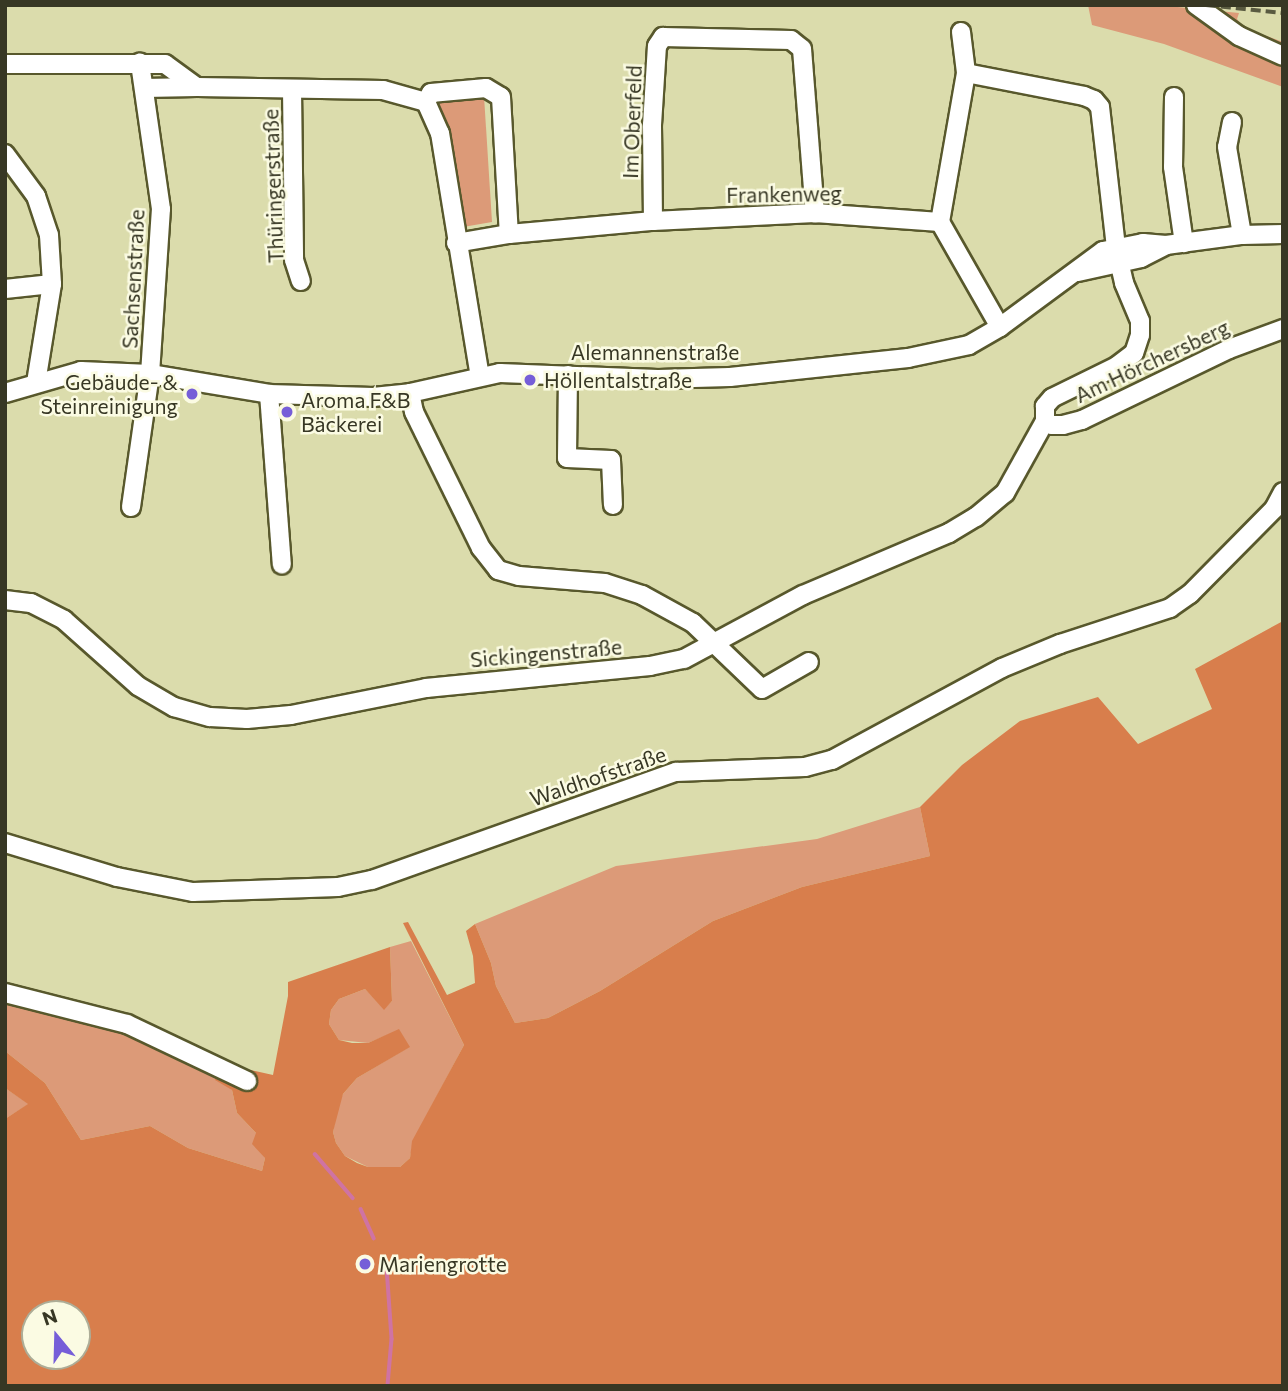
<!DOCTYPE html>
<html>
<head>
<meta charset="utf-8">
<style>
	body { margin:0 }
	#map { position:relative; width:1288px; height:1391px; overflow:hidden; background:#dbdcac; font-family:Commissioner,sans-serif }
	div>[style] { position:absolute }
	.green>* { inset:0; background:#dc9a78 }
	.forest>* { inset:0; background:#d87e4c }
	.stream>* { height:3.5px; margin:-1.75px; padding:0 1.75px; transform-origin:1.75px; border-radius:1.75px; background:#cf73a3 }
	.roads { filter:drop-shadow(2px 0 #58582c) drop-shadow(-2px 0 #58582c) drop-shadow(0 2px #58582c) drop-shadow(0 -2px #58582c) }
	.minor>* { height:18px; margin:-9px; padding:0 9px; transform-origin:9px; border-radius:9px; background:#fff }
	.rail>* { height:3.5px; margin-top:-1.75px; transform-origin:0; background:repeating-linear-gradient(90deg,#595a40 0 10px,transparent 0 15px) }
	.dots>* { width:19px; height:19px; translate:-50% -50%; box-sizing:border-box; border:4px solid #fbfbe3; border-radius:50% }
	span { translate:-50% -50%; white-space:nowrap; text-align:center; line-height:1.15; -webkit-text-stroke:5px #fbfbe3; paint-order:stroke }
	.street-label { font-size:21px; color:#373724 }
	.poi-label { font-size:21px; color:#373724 }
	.left { translate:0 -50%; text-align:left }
	.right { translate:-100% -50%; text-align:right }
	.frame { position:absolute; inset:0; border:7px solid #373724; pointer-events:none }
	.north { position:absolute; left:21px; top:1300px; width:70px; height:70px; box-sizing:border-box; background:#fbfbe3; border:2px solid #adad97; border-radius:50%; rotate:341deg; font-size:19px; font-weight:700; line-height:28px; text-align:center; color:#373724 }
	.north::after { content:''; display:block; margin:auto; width:24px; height:32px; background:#765ed8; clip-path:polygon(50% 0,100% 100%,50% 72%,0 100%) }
</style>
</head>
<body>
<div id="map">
	<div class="green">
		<div style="clip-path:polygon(1088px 5px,1157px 5px,1239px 13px,1237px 19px,1244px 28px,1283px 42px,1283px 87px,1164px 44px,1092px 25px)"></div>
		<div style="clip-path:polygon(484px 96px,492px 222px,463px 227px,434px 102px,441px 98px)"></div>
		<div style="clip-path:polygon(920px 807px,930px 856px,802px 887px,713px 921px,600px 991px,548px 1018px,515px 1023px,496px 986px,491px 963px,475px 924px,616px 866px,817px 839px)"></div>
		<div style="clip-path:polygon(411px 941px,464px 1045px,413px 1141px,410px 1158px,400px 1167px,368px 1167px,345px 1156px,336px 1143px,333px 1132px,338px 1104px,343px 1094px,357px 1078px,409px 1047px,399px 1030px,368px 1043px,339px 1040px,329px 1024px,331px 1010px,339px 999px,365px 989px,384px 1009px,392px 1001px,390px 947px)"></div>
		<div style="clip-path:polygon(5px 998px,131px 1028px,218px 1071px,232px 1090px,237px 1113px,256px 1133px,265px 1158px,262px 1171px,188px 1148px,150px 1126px,81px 1140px,45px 1083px,5px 1051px)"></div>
		<div style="clip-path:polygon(5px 1088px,29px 1104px,5px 1119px)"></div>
	</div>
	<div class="forest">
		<div style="clip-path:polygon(evenodd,1283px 621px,1283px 1386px,5px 1386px,5px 1119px,28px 1104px,5px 1088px,5px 1051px,45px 1083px,81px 1140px,150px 1126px,188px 1148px,262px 1171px,265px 1158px,252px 1144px,256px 1133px,237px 1113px,232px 1090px,215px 1080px,218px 1071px,223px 1064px,273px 1075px,288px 996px,288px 982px,390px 947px,392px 1001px,384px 1010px,365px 989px,339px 999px,331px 1010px,329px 1024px,339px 1040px,352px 1043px,368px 1043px,399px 1029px,410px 1047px,357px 1078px,343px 1094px,333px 1132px,336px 1143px,345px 1156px,357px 1163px,368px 1167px,400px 1167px,410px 1158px,412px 1141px,464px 1045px,403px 923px,408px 922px,447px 995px,475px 983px,473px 956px,466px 931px,475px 924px,491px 963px,496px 986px,515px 1023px,548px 1018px,600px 991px,713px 921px,802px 887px,930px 856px,920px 807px,962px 765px,1020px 721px,1098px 697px,1138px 744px,1212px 709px,1195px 669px,1283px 621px,35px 1314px,77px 1314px,77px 1356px,35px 1356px,35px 1314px)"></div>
	</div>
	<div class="stream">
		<div style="left:315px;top:1154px;width:58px;rotate:49.2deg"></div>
		<div style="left:361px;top:1209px;width:32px;rotate:66deg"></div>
		<div style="left:387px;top:1267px;width:72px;rotate:86deg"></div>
		<div style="left:392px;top:1339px;width:47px;rotate:94.9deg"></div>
	</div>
	<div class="roads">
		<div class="minor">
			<div style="left:1196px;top:5px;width:53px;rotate:35.8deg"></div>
			<div style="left:1239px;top:36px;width:48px;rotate:24.4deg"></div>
			<div style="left:961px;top:32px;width:41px;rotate:83deg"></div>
			<div style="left:5px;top:64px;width:160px"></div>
			<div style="left:165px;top:64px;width:39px;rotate:36deg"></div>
			<div style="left:197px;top:87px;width:186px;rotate:0.9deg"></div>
			<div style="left:383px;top:90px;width:45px;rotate:15.6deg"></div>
			<div style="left:426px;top:102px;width:34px;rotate:66deg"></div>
			<div style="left:440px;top:133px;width:246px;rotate:80.7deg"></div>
			<div style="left:144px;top:88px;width:53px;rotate:-1.1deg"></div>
			<div style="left:292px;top:89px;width:171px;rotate:89.3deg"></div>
			<div style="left:294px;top:260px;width:22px;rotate:72deg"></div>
			<div style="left:1174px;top:97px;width:70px;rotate:90.8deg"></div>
			<div style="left:1173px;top:167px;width:77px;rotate:81.8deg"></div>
			<div style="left:426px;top:102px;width:10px;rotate:-61deg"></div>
			<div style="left:431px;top:93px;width:55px;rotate:-5.2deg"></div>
			<div style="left:486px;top:88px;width:17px;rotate:31deg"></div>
			<div style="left:501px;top:97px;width:137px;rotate:86.7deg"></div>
			<div style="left:1232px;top:122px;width:25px;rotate:101deg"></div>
			<div style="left:1227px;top:147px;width:89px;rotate:80.3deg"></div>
			<div style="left:5px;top:154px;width:52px;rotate:53.6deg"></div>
			<div style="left:36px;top:196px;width:41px;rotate:71.6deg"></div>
			<div style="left:49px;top:235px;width:49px;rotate:86.5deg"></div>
			<div style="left:52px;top:284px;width:100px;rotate:99.2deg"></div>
			<div style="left:653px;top:221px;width:96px;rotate:-90.6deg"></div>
			<div style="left:652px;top:125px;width:79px;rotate:-86.4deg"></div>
			<div style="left:657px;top:46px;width:11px;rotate:-56deg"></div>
			<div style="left:663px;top:37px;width:128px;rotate:1.3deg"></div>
			<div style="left:791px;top:40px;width:14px;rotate:39deg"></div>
			<div style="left:802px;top:49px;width:165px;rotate:85.5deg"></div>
			<div style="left:940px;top:222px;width:151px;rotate:-80.1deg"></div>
			<div style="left:966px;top:73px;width:120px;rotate:11deg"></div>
			<div style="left:1084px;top:96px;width:11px;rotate:22deg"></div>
			<div style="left:1094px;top:100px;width:9px;rotate:49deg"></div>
			<div style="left:1100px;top:107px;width:142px;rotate:83.5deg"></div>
			<div style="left:1116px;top:248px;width:36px;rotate:77deg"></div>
			<div style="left:1124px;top:283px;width:41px;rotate:67.2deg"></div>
			<div style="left:1140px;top:321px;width:14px;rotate:90deg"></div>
			<div style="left:1140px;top:335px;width:19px;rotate:108deg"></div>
			<div style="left:1134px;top:353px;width:21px;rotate:143deg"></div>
			<div style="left:1117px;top:366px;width:72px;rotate:153.8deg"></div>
			<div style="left:1052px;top:398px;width:11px;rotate:131deg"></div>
			<div style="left:1045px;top:406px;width:15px;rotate:90deg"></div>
			<div style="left:940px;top:222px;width:121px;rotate:60.3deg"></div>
			<div style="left:456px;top:243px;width:54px;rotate:-9.6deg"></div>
			<div style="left:509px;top:234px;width:145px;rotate:-5.2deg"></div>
			<div style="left:653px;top:221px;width:162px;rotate:-2.8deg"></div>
			<div style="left:815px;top:213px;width:125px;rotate:4.1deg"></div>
			<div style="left:1078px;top:272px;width:65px;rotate:-12.5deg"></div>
			<div style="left:1141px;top:258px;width:27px;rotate:-27deg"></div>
			<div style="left:5px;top:289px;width:47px;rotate:-6.1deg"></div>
			<div style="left:568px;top:375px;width:83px;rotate:90.7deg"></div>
			<div style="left:567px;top:458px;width:44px;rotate:2.6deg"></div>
			<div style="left:611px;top:460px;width:45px;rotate:87.5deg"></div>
			<div style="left:5px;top:393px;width:79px;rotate:-16.1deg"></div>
			<div style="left:81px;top:371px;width:69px;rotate:2.5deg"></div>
			<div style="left:150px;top:374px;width:121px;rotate:9.5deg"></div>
			<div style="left:269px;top:394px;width:104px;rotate:1.7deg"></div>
			<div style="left:373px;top:397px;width:37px;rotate:-6deg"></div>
			<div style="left:410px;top:393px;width:92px;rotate:-12.5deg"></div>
			<div style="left:500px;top:373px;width:158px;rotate:2.2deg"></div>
			<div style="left:658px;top:379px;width:72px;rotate:-1.6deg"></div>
			<div style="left:730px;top:377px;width:179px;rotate:-6.1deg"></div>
			<div style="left:908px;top:358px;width:62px;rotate:-12deg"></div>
			<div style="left:969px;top:345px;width:36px;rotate:-30deg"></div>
			<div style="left:1000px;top:327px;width:128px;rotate:-36.4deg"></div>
			<div style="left:1103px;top:251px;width:41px;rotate:-11.3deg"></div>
			<div style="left:1143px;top:243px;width:23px;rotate:5deg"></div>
			<div style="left:1166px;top:245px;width:77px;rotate:-7.5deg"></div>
			<div style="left:1242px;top:235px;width:41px;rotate:-1.4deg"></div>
			<div style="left:410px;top:393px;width:19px;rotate:78deg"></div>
			<div style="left:414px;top:412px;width:152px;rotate:63.8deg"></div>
			<div style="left:481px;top:548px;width:28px;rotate:52deg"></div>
			<div style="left:498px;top:570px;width:22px;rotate:16deg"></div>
			<div style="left:519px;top:576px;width:86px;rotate:4.7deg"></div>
			<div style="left:605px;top:583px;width:39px;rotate:18deg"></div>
			<div style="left:642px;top:595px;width:58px;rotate:28.8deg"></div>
			<div style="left:693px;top:623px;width:95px;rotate:43.7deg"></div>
			<div style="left:762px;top:689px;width:54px;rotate:-29.9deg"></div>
			<div style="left:269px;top:394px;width:171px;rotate:85.7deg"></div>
			<div style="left:1045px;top:421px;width:8px;rotate:30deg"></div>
			<div style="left:1052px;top:425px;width:11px"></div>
			<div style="left:1063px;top:425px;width:20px;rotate:-15deg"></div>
			<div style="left:1082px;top:420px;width:163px;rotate:-25.8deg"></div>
			<div style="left:1229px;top:349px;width:58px;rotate:-20.3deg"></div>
			<div style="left:131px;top:507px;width:134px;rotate:-81.9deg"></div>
			<div style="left:150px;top:374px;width:165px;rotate:-86.2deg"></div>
			<div style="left:161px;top:209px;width:148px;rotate:-98.2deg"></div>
			<div style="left:5px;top:600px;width:26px;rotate:7deg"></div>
			<div style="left:31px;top:603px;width:37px;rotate:27deg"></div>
			<div style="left:64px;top:620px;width:99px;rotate:41.7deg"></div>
			<div style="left:138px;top:686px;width:42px;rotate:30.3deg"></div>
			<div style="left:174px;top:707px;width:37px;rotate:16deg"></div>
			<div style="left:210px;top:717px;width:37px;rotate:3deg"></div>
			<div style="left:247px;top:719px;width:44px;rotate:-5.2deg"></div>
			<div style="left:291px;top:715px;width:138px;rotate:-11.3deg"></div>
			<div style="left:426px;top:688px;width:225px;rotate:-5.6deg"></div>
			<div style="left:650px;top:666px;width:35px;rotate:-12deg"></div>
			<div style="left:684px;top:659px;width:135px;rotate:-28.3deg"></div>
			<div style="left:803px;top:595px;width:159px;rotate:-23deg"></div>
			<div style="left:949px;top:533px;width:31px;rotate:-31deg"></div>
			<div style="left:976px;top:517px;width:38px;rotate:-40deg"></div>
			<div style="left:1005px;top:493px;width:82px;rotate:-60.9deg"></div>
			<div style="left:5px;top:843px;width:117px;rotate:16.9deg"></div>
			<div style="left:117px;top:877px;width:77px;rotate:11.2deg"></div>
			<div style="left:193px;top:892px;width:145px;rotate:-2deg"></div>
			<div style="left:338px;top:887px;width:35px;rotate:-12deg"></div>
			<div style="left:372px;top:880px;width:323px;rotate:-19.6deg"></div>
			<div style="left:676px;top:772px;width:129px;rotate:-2.2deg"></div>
			<div style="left:805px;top:767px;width:28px;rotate:-15deg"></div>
			<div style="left:832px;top:760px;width:193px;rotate:-28.4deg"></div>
			<div style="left:1002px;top:668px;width:63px;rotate:-22.5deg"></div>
			<div style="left:1060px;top:644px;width:116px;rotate:-18.1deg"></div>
			<div style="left:1170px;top:608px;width:24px;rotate:-35deg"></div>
			<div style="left:1190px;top:594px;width:120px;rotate:-45.3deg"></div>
			<div style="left:1274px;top:509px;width:19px;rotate:-62deg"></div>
			<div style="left:5px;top:993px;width:126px;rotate:14.3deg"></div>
			<div style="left:127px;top:1024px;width:133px;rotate:25.4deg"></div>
		</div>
	</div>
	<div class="rail">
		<div style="left:1206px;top:5px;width:77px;rotate:5.9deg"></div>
	</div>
	<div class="dots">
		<div style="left:530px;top:380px;background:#765ed8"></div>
		<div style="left:192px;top:394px;background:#765ed8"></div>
		<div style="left:287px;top:412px;background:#765ed8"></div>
		<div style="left:365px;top:1264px;background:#765ed8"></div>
	</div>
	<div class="street-label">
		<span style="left:632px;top:122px;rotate:-88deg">Im Oberfeld</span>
		<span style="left:273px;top:186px;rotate:-92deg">Thüringerstraße</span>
		<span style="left:784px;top:194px;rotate:-1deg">Frankenweg</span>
		<span style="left:133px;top:279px;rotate:-87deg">Sachsenstraße</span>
		<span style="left:655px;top:352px">Alemannenstraße</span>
		<span style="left:1152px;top:361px;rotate:-25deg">Am Hörchersberg</span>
		<span style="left:546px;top:653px;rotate:-5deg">Sickingenstraße</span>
		<span style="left:598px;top:776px;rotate:-19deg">Waldhofstraße</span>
	</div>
	<div class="poi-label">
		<span class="left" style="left:544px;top:380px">Höllentalstraße</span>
		<span class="right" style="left:178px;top:394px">Gebäude- &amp;<br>Steinreinigung</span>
		<span class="left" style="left:301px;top:412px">Aroma F&amp;B<br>Bäckerei</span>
		<span class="left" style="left:379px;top:1264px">Mariengrotte</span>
	</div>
	<div class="frame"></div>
	<div class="north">N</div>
</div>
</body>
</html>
